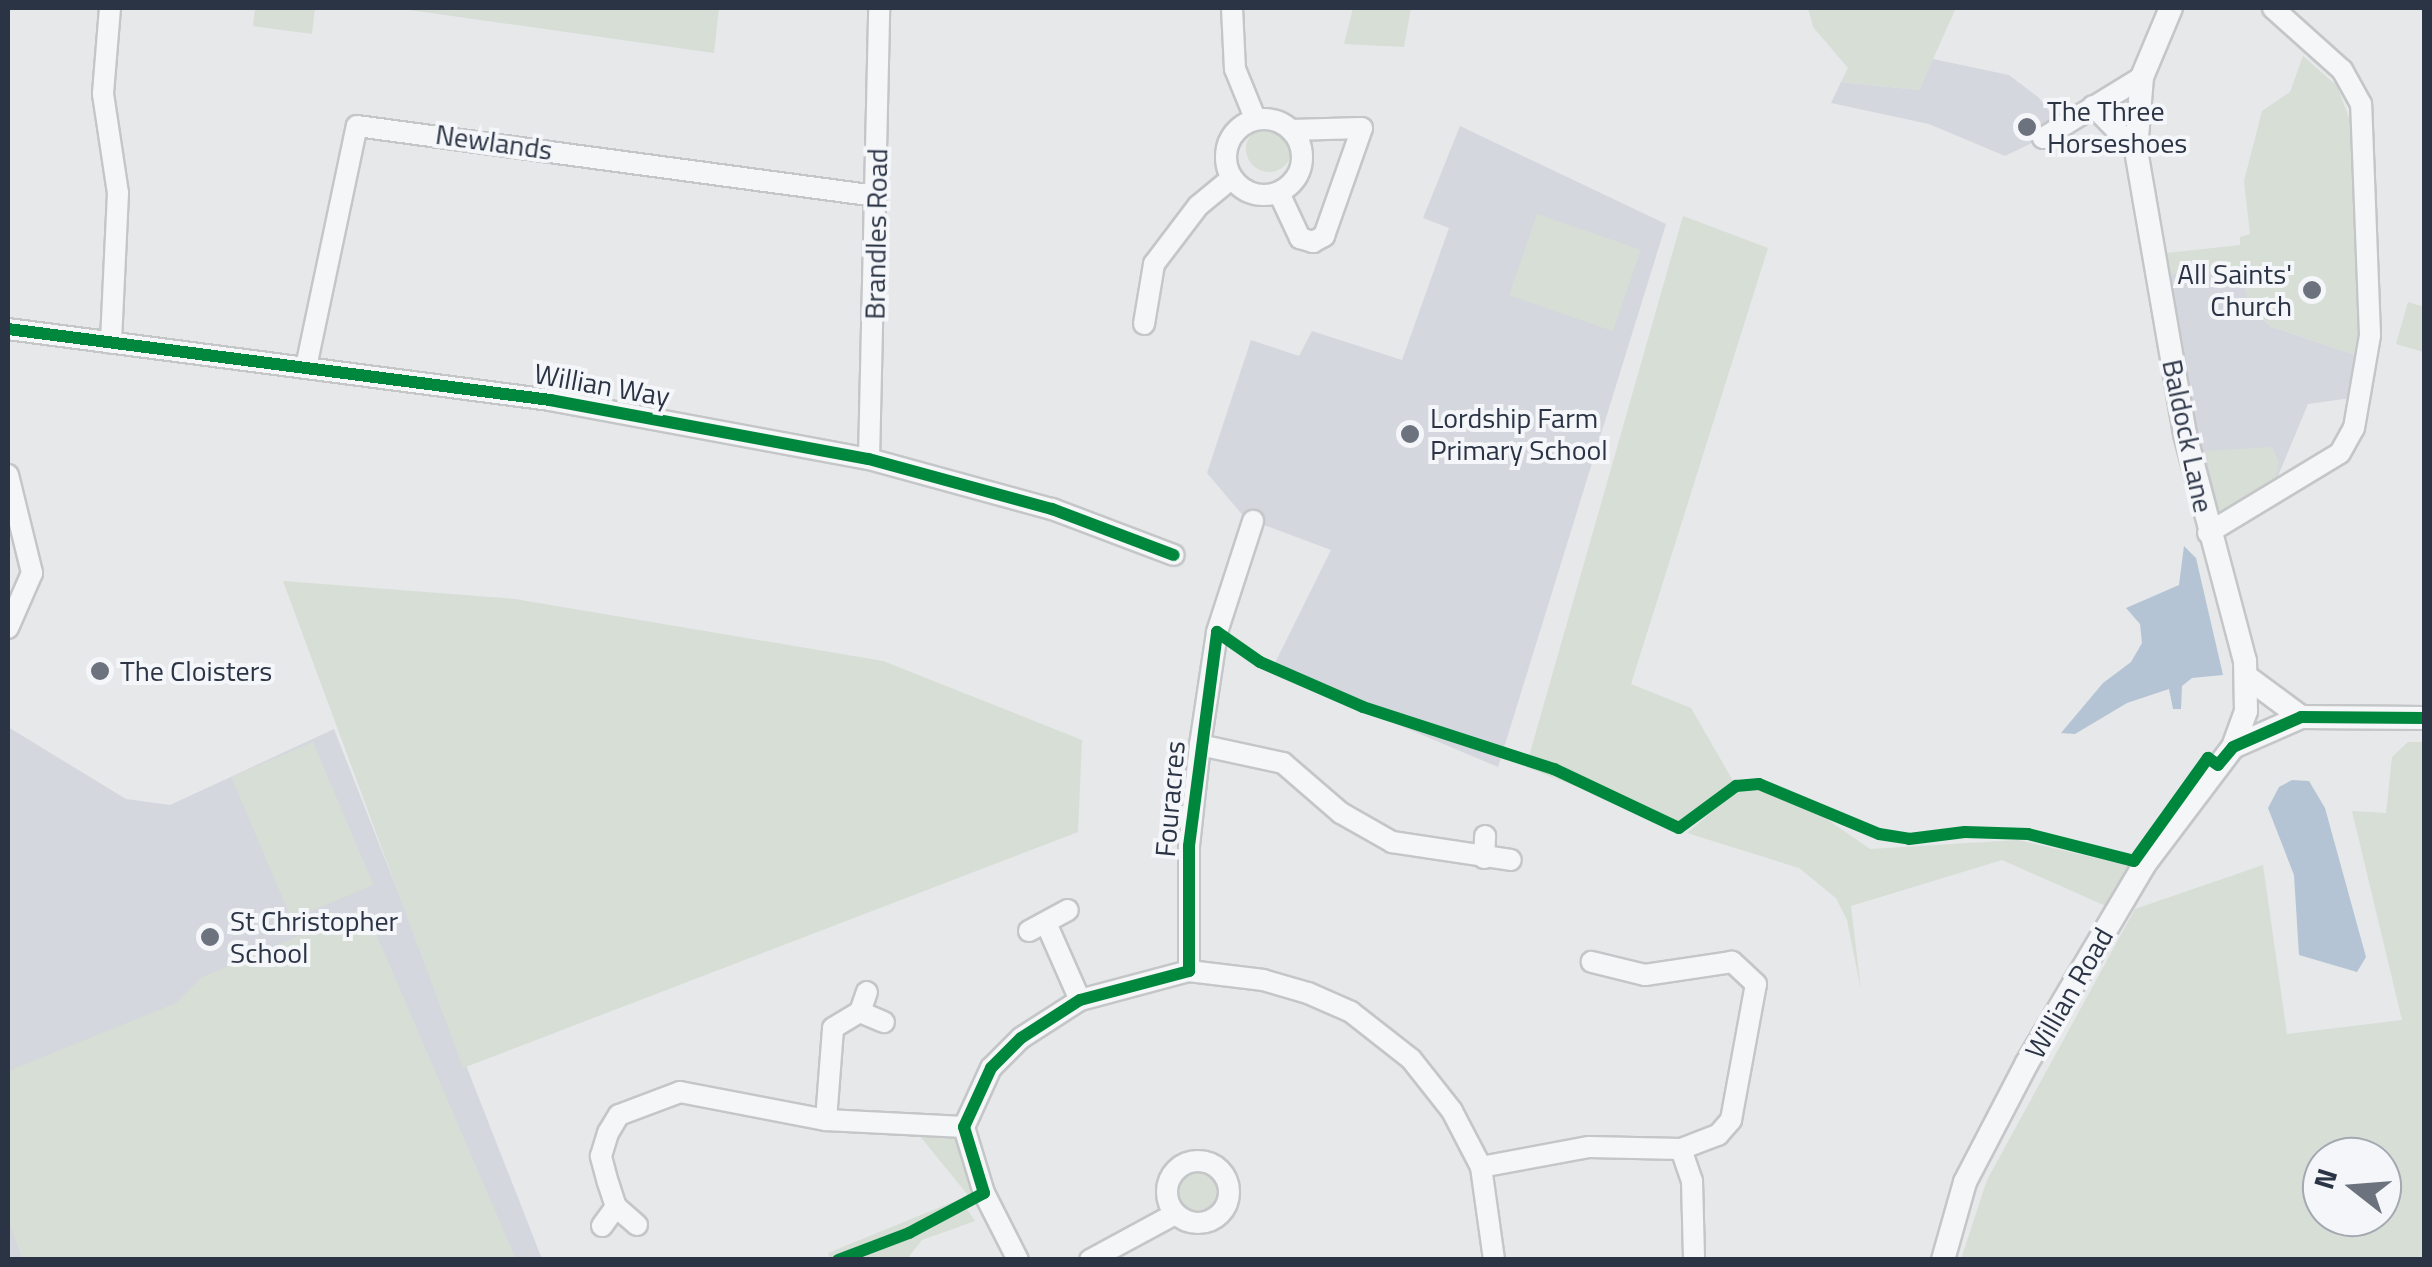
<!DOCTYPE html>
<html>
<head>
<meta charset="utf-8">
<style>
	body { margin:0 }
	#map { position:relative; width:2432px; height:1267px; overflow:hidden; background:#e6e8ea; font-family:"Titillium Web",sans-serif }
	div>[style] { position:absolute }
	.built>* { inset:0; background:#d4d7dd }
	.green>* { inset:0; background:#d6ded6; transform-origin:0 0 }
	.round { border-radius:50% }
	.water>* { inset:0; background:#b4c4d5 }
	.roads { filter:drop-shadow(2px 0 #c4c6c8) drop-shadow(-2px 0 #c4c6c8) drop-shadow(0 2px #c4c6c8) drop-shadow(0 -2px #c4c6c8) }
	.minor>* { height:20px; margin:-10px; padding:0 10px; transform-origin:10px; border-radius:10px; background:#f5f6f7 }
	.minor>.ring { margin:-10px; padding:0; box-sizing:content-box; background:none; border:20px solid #f5f6f7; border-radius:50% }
	.tertiary>* { height:22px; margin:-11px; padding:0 11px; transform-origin:11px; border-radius:11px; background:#f5f6f7 }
	.cycleway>* { height:12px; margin:-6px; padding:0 6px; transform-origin:6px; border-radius:6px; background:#00873e }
	.dots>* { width:28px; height:28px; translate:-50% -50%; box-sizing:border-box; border:5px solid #f4f6f9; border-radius:50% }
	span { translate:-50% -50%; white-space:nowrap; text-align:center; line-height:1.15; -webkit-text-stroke:8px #f4f6f9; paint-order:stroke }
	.poi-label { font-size:28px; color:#2b3445 }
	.left { translate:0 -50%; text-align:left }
	.right { translate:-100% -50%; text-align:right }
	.street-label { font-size:28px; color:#2b3445 }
	.frame { position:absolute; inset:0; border:10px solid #2b3445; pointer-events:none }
	.north { position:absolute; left:2302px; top:1137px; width:100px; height:100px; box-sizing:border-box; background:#f4f6f9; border:2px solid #a4a8b1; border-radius:50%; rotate:287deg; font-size:28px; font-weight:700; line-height:40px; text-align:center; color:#2b3445 }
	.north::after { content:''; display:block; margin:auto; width:35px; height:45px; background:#6c737f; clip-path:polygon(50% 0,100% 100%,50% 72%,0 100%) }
</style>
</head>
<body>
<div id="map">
	<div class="built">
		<div style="clip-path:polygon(1933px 59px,2009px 75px,2038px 97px,2053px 116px,2055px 132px,2005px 156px,1929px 124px,1831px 103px,1841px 82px,1919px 90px)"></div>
		<div style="clip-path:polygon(1460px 126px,1666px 224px,1498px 767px,1271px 671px,1331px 550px,1245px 518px,1207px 473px,1251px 340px,1299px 356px,1312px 331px,1402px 360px,1449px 228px,1423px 218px)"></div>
		<div style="clip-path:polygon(2228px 265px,2244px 272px,2249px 305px,2270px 326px,2358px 356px,2351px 398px,2308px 404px,2273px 488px,2213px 525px,2191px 446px,2171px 274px)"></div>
		<div style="clip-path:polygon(8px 727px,126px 799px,170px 805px,334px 729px,542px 1259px,8px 1260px)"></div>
	</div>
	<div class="green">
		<div style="clip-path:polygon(255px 8px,315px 8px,312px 34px,253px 26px)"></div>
		<div style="clip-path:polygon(396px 8px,719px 8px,714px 53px)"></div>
		<div style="clip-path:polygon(1353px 8px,1411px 8px,1404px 47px,1344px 44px)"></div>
		<div style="clip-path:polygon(1808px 8px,1956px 8px,1919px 90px,1841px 82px,1848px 68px,1813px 27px)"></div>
		<div style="clip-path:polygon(2303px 56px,2337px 86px,2352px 126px,2363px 249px,2358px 356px,2270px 326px,2249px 305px,2240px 268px,2171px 274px,2167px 253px,2240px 245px,2240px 237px,2250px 234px,2244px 181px,2262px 111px,2290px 92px)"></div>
		<div class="round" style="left:1246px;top:126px;width:46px;height:46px"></div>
		<div style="left:1537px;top:214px;width:110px;height:86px;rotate:19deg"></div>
		<div style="clip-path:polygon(1683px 216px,1768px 248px,1631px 684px,1691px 708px,1736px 786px,1677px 825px,1526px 767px)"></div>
		<div style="clip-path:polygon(2408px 302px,2424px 307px,2424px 352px,2396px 344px)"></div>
		<div style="clip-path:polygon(2272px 447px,2279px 462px,2275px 482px,2221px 517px,2205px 451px)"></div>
		<div style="clip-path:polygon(283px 581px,515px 599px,883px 661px,1082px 740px,1078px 832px,463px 1068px)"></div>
		<div style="left:313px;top:742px;width:155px;height:89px;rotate:67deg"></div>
		<div style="clip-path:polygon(evenodd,2408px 742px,2424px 742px,2424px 1259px,1961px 1259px,1987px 1180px,2135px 909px,2263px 865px,2287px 1034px,2402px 1020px,2352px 811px,2386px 813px,2392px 757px,2408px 742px,2322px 1157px,2382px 1157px,2382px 1217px,2322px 1217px,2322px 1157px)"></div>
		<div style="clip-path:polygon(1739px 789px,1772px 792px,1815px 811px,1870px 849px,2018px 840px,2130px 866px,2106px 906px,2002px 860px,1851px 906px,1861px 990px,1847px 920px,1836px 898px,1799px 868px,1687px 833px)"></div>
		<div style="clip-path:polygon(365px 908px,516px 1259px,22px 1259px,8px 1219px,8px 1071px,176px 1003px,202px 977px)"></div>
		<div style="clip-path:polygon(911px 1125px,964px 1127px,984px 1193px,971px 1199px)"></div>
		<div class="round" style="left:1172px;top:1166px;width:52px;height:52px"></div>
		<div style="clip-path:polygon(960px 1199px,975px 1221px,922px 1240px,907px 1259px,830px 1259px,828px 1253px)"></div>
	</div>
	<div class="water">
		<div style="clip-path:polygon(2184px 546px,2196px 558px,2223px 675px,2192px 678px,2182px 686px,2181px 709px,2173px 709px,2169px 689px,2127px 703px,2075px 734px,2061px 733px,2103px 683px,2131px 662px,2142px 643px,2140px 624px,2126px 608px,2179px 585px)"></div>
		<div style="clip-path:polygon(2292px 780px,2309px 781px,2325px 808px,2366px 957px,2357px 972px,2299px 955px,2294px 875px,2268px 808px,2279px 787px)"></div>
	</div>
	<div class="roads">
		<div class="minor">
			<div style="left:110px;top:8px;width:86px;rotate:94.7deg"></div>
			<div style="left:103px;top:94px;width:100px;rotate:81.4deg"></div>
			<div style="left:118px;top:193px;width:150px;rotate:92.7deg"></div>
			<div style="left:1232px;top:8px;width:61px;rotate:87.2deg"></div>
			<div style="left:1235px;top:69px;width:53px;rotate:67.8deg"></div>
			<div style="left:2093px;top:106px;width:62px;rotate:45.7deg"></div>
			<div class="ring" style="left:1226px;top:119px;width:56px;height:56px"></div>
			<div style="left:2043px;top:138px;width:116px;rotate:-31.6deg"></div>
			<div style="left:1279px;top:193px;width:50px;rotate:65deg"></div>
			<div style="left:1300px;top:238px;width:14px;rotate:17deg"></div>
			<div style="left:1313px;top:242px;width:13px;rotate:-29deg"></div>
			<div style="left:1324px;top:236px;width:114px;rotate:-70.6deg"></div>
			<div style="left:1362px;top:128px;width:71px;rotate:178.4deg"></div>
			<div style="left:1144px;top:324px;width:61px;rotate:-80.5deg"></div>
			<div style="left:1154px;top:264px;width:73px;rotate:-52.8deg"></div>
			<div style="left:1198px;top:206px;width:44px;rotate:-39.5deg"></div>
			<div style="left:8px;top:329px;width:547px;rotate:7.46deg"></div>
			<div style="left:550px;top:400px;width:324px;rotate:10.5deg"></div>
			<div style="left:869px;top:459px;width:190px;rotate:15.3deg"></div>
			<div style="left:1052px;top:509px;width:130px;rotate:20.7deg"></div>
			<div style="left:306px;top:367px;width:246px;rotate:-78.1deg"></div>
			<div style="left:357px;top:126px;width:524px;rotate:7.68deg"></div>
			<div style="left:869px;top:459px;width:451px;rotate:-88.7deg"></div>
			<div style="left:8px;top:475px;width:101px;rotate:76.2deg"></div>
			<div style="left:32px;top:573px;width:60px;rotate:113.6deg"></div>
			<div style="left:2208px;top:533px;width:154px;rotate:-31.2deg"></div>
			<div style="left:2340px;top:453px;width:29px;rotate:-61deg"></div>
			<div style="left:2354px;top:428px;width:94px;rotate:-80.2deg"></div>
			<div style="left:2370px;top:335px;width:231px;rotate:-92.2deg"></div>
			<div style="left:2361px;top:104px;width:39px;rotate:-119deg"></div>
			<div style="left:2342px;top:70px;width:93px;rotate:-138.1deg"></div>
			<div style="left:1200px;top:745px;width:85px;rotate:12.2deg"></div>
			<div style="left:1283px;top:763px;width:77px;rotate:40.8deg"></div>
			<div style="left:1341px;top:813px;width:59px;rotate:29.6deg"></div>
			<div style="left:1392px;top:842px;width:120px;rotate:8.6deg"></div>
			<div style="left:1484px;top:858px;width:22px;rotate:-87deg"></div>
			<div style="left:1046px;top:923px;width:84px;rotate:66.2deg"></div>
			<div style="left:1029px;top:931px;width:44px;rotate:-28.3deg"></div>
			<div style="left:1189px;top:971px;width:125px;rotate:-90deg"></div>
			<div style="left:1189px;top:846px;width:102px;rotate:-83.8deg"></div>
			<div style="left:1200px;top:745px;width:114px;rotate:-81.4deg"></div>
			<div style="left:1217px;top:632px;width:117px;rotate:-72deg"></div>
			<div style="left:860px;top:1012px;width:21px;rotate:-71deg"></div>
			<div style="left:826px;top:1120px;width:92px;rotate:-85.6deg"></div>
			<div style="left:833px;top:1028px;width:31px;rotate:-31deg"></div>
			<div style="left:860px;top:1012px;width:26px;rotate:23deg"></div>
			<div style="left:1681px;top:1149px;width:34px;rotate:71deg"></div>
			<div style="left:1692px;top:1181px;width:79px;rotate:88.5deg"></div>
			<div class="ring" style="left:1167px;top:1161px;width:42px;height:42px"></div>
			<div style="left:1481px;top:1167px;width:110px;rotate:-10.5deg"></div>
			<div style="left:1589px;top:1147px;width:92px;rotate:1.2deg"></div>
			<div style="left:1681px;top:1149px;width:40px;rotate:-21deg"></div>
			<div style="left:1718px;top:1135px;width:20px;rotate:-49deg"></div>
			<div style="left:1731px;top:1120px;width:138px;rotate:-79.6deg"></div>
			<div style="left:1756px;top:984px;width:33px;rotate:-137deg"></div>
			<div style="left:1732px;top:962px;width:88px;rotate:171.5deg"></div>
			<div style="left:1645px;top:975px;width:55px;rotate:-166.2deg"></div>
			<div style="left:637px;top:1225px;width:28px;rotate:-139deg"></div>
			<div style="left:616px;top:1207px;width:25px;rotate:-108deg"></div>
			<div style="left:608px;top:1183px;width:28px;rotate:-105deg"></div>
			<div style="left:601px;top:1156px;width:24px;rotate:-73deg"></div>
			<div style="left:608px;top:1133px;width:21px;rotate:-59deg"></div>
			<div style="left:619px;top:1115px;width:65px;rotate:-20.7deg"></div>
			<div style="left:680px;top:1092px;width:149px;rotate:10.9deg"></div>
			<div style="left:826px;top:1120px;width:138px;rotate:2.9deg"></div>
			<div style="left:602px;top:1226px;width:24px;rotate:-54deg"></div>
			<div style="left:1018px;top:1260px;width:75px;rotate:-116.9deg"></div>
			<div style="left:984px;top:1193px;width:69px;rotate:-106.9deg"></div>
			<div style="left:964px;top:1127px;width:65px;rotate:-65.4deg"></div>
			<div style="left:991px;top:1068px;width:42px;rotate:-45deg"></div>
			<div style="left:1021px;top:1038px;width:70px;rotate:-32.8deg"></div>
			<div style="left:1080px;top:1000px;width:113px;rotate:-14.9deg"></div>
			<div style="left:1189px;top:971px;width:75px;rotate:6.9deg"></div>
			<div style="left:1263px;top:980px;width:47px;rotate:16.1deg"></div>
			<div style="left:1308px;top:993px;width:47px;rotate:23.8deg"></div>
			<div style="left:1351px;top:1012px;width:76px;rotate:38.1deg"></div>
			<div style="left:1411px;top:1059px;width:66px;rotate:51.7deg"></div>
			<div style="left:1452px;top:1111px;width:63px;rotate:62.6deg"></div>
			<div style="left:1481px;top:1167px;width:94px;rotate:82deg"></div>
			<div style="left:1090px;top:1260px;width:97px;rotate:-28.4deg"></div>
		</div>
		<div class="tertiary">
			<div style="left:2247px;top:677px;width:67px;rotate:36.5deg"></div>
			<div style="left:2233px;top:747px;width:74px;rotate:-23.8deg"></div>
			<div style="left:2301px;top:717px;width:123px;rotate:0.5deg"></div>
			<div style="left:1943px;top:1260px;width:81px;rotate:-74.2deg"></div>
			<div style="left:1965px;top:1182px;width:134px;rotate:-62.5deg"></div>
			<div style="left:2027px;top:1063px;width:230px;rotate:-59.4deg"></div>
			<div style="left:2144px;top:865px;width:148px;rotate:-53deg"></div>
			<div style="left:2233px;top:747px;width:38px;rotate:-70deg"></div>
			<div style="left:2246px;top:711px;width:50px;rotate:-91.1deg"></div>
			<div style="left:2245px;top:661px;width:235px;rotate:-104.8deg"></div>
			<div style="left:2185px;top:434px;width:288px;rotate:-99.8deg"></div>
			<div style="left:2136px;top:150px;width:73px;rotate:-85.3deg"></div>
			<div style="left:2142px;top:77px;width:75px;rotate:-67.2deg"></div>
		</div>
	</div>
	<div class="cycleway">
		<div style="left:8px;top:329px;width:547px;rotate:7.46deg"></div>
		<div style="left:550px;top:400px;width:324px;rotate:10.5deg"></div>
		<div style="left:869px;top:459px;width:190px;rotate:15.3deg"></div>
		<div style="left:1052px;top:509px;width:130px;rotate:20.7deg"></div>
		<div style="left:838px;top:1260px;width:76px;rotate:-20.8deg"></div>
		<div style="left:909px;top:1233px;width:85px;rotate:-28.1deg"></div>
		<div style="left:984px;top:1193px;width:69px;rotate:-106.9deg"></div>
		<div style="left:964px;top:1127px;width:65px;rotate:-65.4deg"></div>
		<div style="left:991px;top:1068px;width:42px;rotate:-45deg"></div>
		<div style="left:1021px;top:1038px;width:70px;rotate:-32.8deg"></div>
		<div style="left:1080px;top:1000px;width:113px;rotate:-14.9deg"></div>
		<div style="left:1189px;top:971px;width:125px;rotate:-90deg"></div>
		<div style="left:1189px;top:846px;width:216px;rotate:-82.5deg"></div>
		<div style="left:1217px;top:632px;width:52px;rotate:34.9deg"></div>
		<div style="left:1260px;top:662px;width:112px;rotate:23.6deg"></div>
		<div style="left:1363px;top:707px;width:201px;rotate:18deg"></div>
		<div style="left:1554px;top:769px;width:138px;rotate:25.3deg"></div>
		<div style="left:1679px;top:828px;width:71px;rotate:-36.4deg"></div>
		<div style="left:1736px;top:786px;width:23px;rotate:-5deg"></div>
		<div style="left:1759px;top:784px;width:130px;rotate:22.6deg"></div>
		<div style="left:1879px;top:834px;width:30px;rotate:9deg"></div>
		<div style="left:1909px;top:839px;width:56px;rotate:-7.1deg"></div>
		<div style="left:1965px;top:832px;width:63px;rotate:1.8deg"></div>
		<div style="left:2028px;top:834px;width:109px;rotate:14.3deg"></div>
		<div style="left:2134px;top:861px;width:127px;rotate:-54.3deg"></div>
		<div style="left:2208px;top:758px;width:12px;rotate:35deg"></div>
		<div style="left:2218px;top:765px;width:23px;rotate:-50deg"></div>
		<div style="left:2233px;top:747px;width:74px;rotate:-23.8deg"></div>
		<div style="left:2301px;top:717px;width:123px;rotate:0.5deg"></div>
	</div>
	<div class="dots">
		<div style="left:2027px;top:127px;background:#6c737f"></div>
		<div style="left:2312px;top:290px;background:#6c737f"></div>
		<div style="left:1410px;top:434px;background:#6c737f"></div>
		<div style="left:100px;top:671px;background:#6c737f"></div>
		<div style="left:210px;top:937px;background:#6c737f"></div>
	</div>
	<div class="poi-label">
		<span class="left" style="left:2047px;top:127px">The Three<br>Horseshoes</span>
		<span class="right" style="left:2292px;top:290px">All Saints'<br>Church</span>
		<span class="left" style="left:1430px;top:434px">Lordship Farm<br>Primary School</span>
		<span class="left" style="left:120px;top:671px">The Cloisters</span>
		<span class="left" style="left:230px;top:937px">St Christopher<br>School</span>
	</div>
	<div class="street-label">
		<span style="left:494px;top:142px;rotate:8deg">Newlands</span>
		<span style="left:876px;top:234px;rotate:-89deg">Brandles Road</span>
		<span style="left:602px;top:385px;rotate:10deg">Willian Way</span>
		<span style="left:2188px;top:436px;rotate:78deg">Baldock Lane</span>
		<span style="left:1170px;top:799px;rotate:-85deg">Fouracres</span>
		<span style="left:2069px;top:993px;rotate:-60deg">Willian Road</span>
	</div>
	<div class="frame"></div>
	<div class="north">N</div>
</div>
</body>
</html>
